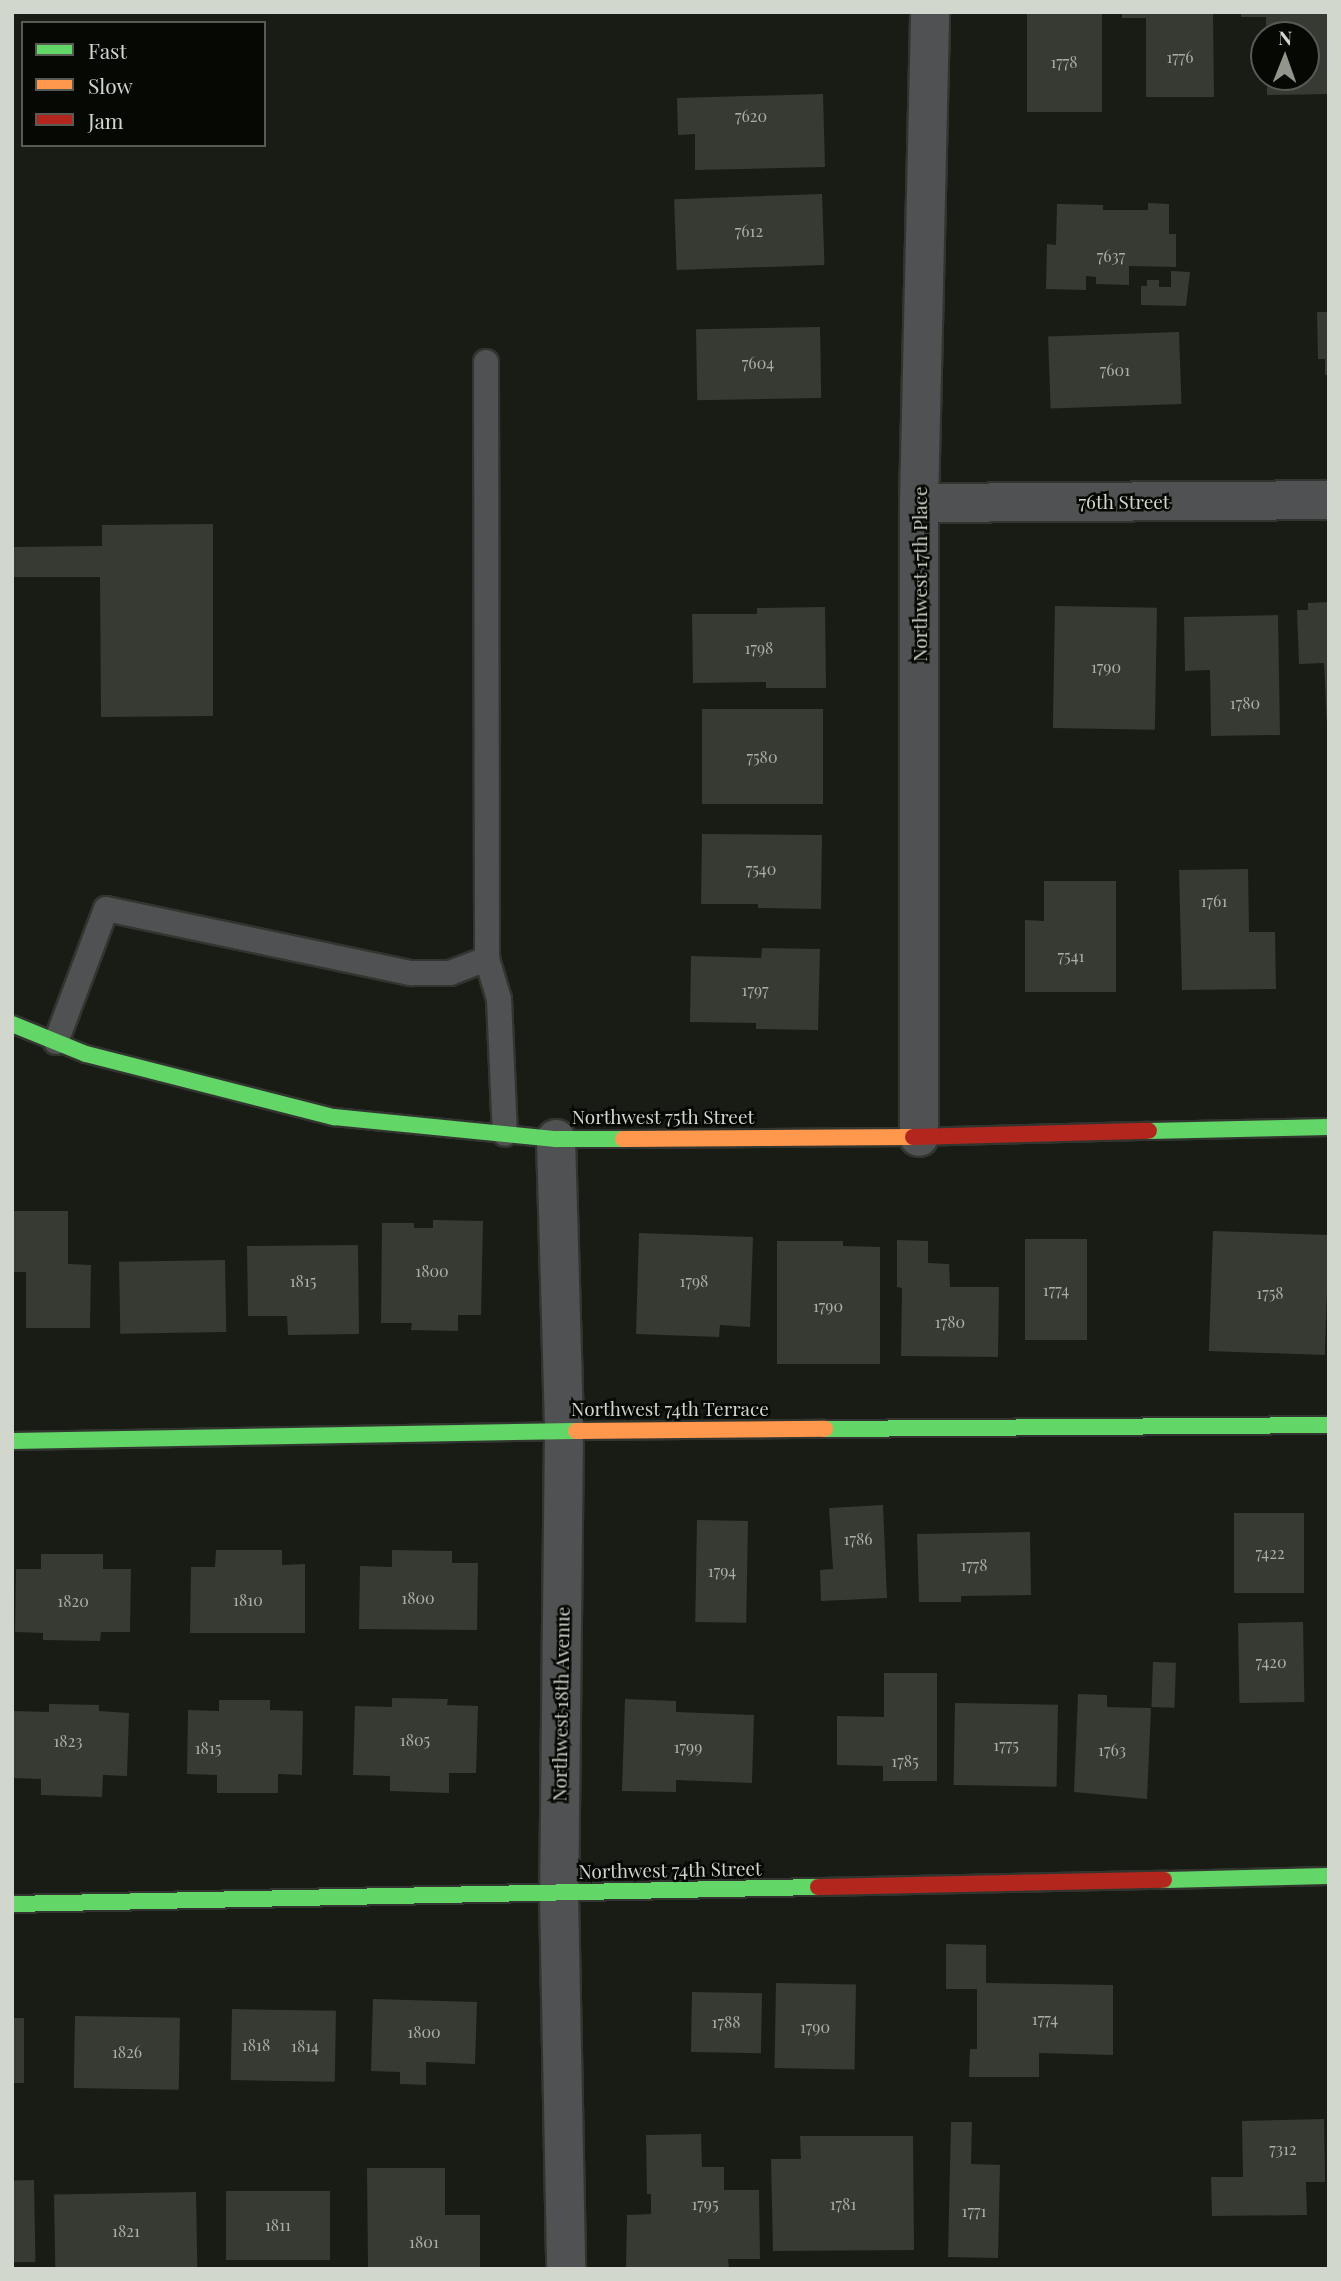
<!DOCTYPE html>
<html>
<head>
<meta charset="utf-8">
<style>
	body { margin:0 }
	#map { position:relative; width:1341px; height:2281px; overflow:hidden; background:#181c14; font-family:"Playfair Display",serif }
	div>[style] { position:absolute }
	.building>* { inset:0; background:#363a32; transform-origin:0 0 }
	.roads { filter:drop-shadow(2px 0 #32352f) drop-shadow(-2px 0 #32352f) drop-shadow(0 2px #32352f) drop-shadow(0 -2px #32352f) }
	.lane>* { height:24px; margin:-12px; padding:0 12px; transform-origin:12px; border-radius:12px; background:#505152 }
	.street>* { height:38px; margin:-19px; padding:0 19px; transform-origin:19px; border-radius:19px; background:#505152 }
	.fast>* { height:16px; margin:-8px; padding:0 8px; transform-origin:8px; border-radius:8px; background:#63d668 }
	.slow>* { height:16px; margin:-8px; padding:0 8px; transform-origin:8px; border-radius:8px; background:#ff974d }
	.jam>* { height:16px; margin:-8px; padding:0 8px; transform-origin:8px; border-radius:8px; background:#b3261e }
	span { translate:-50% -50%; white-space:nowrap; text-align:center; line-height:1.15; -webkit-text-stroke:5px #060804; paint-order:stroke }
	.number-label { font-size:16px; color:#abb0a6 }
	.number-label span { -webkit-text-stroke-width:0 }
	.street-label { font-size:19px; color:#d2d7cd }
	.frame { position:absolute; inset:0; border:14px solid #d2d7cd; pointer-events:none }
	.legend { position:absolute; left:21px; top:21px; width:245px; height:126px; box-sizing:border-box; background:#060804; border:2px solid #585b54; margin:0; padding:9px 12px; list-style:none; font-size:21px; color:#d2d7cd }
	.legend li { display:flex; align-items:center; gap:14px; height:35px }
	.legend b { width:35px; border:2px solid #585b54 }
	.north { position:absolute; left:1250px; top:21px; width:70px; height:70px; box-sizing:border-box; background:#060804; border:2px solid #585b54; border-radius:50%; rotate:1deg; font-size:19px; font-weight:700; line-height:28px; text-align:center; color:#d2d7cd }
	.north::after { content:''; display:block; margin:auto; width:24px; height:32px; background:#91968c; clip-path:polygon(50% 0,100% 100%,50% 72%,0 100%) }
</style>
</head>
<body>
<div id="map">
	<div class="building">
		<div style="left:1027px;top:12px;width:75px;height:100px"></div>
		<div style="clip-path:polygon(1122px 12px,1213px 12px,1214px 97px,1146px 97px,1146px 18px,1122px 18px)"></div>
		<div style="clip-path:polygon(1241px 12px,1329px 12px,1329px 94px,1267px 95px,1267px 77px,1306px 77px,1306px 35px,1266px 35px,1266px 17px,1241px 17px)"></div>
		<div style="clip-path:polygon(823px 94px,825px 167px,695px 170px,695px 134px,678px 135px,677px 98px)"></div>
		<div style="left:822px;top:194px;width:71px;height:148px;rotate:88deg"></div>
		<div style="clip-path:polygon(1148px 203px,1169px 204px,1169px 234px,1176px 234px,1176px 267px,1129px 266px,1129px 285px,1096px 284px,1096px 277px,1086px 276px,1086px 290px,1046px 289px,1047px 244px,1056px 245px,1057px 204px,1103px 205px,1103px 210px,1148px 210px)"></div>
		<div style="clip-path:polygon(1171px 271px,1190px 272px,1186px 306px,1141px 305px,1141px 286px,1147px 286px,1147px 280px,1159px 280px,1159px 287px,1171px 287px)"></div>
		<div style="clip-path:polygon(1317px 312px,1329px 312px,1329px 375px,1325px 375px,1325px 359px,1318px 359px)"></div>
		<div style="left:820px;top:327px;width:71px;height:124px;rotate:89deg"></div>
		<div style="left:1179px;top:332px;width:72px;height:131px;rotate:88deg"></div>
		<div style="clip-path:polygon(213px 524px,213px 716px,101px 717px,100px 577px,12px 577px,12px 547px,102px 546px,102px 525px)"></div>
		<div style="clip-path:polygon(1329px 602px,1329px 726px,1327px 726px,1324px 663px,1299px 664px,1297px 610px,1308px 610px,1308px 603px)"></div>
		<div style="left:1055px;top:606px;width:102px;height:122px;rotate:1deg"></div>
		<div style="clip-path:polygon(825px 607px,826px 688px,766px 688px,766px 682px,693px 683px,692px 614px,757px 614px,757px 608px)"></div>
		<div style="clip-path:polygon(1278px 615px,1280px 735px,1211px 736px,1210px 670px,1185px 671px,1184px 617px)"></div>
		<div style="left:823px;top:709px;width:95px;height:121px;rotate:90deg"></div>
		<div style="clip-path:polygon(702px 834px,822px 835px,821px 909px,758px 908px,758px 904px,701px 904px)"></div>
		<div style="clip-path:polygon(1248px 869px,1249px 932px,1275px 932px,1276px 989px,1182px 990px,1179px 870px)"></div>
		<div style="clip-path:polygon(1044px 881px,1116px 881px,1116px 992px,1025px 992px,1025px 920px,1044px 921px)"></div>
		<div style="clip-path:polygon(762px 948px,820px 949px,818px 1030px,756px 1029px,756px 1023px,690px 1022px,691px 956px,761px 958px)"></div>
		<div style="clip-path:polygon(12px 1211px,68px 1211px,68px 1264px,91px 1265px,90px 1328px,26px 1328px,26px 1272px,12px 1272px)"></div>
		<div style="clip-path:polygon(433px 1220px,483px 1221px,481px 1315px,458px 1315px,458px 1331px,411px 1330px,412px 1323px,381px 1323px,382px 1223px,414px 1223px,414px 1228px,433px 1228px)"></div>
		<div style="left:1213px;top:1231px;width:116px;height:120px;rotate:2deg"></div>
		<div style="clip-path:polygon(639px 1233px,753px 1237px,750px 1327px,720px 1325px,719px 1337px,636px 1334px)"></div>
		<div style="left:1025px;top:1239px;width:62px;height:101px"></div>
		<div style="clip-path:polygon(897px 1240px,928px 1241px,928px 1263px,949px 1264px,950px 1287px,999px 1287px,998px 1357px,901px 1356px,902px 1288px,897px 1287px)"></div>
		<div style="clip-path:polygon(777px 1241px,843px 1241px,843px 1246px,880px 1247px,880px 1364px,777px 1364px)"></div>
		<div style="clip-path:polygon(358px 1245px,359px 1334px,288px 1335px,287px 1316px,248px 1316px,247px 1246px)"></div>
		<div style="left:225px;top:1260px;width:72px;height:106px;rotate:89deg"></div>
		<div style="clip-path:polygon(883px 1505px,887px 1598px,821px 1601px,820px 1570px,833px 1569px,829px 1508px)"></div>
		<div style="left:1234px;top:1513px;width:70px;height:80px"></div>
		<div style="left:697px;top:1520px;width:51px;height:102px;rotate:1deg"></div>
		<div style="clip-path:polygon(1030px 1532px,1031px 1595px,961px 1596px,961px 1602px,919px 1602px,917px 1534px)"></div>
		<div style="clip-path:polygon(216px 1550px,282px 1550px,282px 1565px,305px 1564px,305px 1633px,190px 1633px,191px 1567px,215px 1567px)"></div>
		<div style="clip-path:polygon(392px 1550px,452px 1551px,452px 1563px,478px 1563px,477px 1630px,359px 1629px,360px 1566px,392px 1567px)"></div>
		<div style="clip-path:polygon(41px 1554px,103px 1554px,103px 1569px,131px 1569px,130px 1632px,101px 1632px,100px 1641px,43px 1640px,43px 1633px,15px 1632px,16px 1569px,41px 1569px)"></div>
		<div style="left:1303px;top:1622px;width:80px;height:65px;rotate:89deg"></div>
		<div style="left:1153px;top:1662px;width:23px;height:45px;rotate:2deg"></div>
		<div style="clip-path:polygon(884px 1673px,937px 1673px,937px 1781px,883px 1781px,883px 1766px,837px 1765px,837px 1716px,884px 1717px)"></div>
		<div style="clip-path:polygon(1078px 1694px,1107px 1695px,1107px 1707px,1151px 1708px,1147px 1799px,1074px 1792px)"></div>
		<div style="clip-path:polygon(392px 1698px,448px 1699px,447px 1705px,478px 1706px,476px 1773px,449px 1773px,449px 1793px,390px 1791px,390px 1776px,353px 1775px,355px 1706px,392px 1707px)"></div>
		<div style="clip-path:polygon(625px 1699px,676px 1701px,676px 1712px,754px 1715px,752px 1783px,676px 1780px,676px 1792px,622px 1791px)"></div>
		<div style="clip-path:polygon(219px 1700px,270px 1700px,270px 1710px,303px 1711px,302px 1775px,278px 1774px,278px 1793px,217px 1793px,217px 1775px,187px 1774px,188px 1710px,219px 1711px)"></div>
		<div style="left:955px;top:1703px;width:103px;height:82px;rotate:1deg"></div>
		<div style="clip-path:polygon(49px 1704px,99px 1705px,99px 1711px,129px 1713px,127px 1776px,103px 1775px,102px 1797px,41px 1795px,41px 1779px,12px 1778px,13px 1711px,49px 1712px)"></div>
		<div style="clip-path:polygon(946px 1944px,986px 1945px,986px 1983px,1113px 1985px,1113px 2055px,1039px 2053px,1039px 2077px,969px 2077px,970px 2049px,977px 2049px,977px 1989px,946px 1989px)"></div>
		<div style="left:776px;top:1983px;width:80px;height:85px;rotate:1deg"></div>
		<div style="left:692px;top:1992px;width:70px;height:60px;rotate:1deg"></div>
		<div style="clip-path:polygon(373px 1999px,477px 2002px,475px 2064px,426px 2062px,426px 2085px,400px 2084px,400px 2072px,371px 2071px)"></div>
		<div style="left:232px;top:2009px;width:104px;height:71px;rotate:1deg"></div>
		<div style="left:75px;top:2016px;width:105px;height:72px;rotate:1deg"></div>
		<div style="left:12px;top:2018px;width:12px;height:65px"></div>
		<div style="clip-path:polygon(1324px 2119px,1325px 2182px,1306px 2182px,1307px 2215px,1212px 2216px,1211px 2177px,1243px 2177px,1242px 2121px)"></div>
		<div style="clip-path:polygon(951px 2122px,972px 2122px,971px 2164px,1000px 2165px,998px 2258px,948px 2257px)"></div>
		<div style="clip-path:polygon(701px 2134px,702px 2167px,724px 2167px,724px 2190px,759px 2190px,760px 2259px,728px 2259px,729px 2267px,626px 2268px,627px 2215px,651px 2214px,651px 2194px,647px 2194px,646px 2135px)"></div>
		<div style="clip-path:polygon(800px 2136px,913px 2136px,914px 2250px,773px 2251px,771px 2159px,801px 2159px)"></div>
		<div style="clip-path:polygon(367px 2168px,445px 2168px,445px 2215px,480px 2215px,480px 2269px,368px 2269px)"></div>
		<div style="left:34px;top:2180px;width:82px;height:22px;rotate:89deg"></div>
		<div style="left:226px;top:2191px;width:104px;height:69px"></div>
		<div style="left:196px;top:2192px;width:76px;height:142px;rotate:89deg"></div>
	</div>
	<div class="roads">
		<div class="lane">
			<div style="left:486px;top:362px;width:597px;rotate:89.9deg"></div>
			<div style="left:487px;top:959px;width:42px;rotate:73.3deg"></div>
			<div style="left:499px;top:999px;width:135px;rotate:87.5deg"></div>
			<div style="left:56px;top:1042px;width:142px;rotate:-69.4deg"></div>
			<div style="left:106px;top:909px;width:312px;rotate:11.9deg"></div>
			<div style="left:411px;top:973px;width:39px"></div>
			<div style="left:450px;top:973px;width:40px;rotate:-21deg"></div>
		</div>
		<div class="street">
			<div style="left:919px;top:503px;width:410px;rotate:-0.4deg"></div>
			<div style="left:919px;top:1137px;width:634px;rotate:-90deg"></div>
			<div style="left:919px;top:503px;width:491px;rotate:-88.7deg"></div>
			<div style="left:556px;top:1139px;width:292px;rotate:88.4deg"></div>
			<div style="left:564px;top:1431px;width:463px;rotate:90.6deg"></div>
			<div style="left:559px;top:1894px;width:375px;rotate:88.9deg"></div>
		</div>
		<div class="fast">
			<div style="left:12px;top:1024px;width:80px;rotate:22.1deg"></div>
			<div style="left:86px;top:1054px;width:256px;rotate:14.3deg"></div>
			<div style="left:334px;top:1117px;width:223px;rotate:5.7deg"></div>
			<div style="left:556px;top:1139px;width:67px"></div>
			<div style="left:1149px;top:1131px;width:180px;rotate:-1.3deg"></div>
			<div style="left:825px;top:1429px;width:504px;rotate:-0.45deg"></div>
			<div style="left:12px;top:1441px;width:564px;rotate:-1.02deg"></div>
			<div style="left:1164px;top:1880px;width:165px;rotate:-1.4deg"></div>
			<div style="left:12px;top:1904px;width:806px;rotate:-1.21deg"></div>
		</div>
		<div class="slow">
			<div style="left:623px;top:1139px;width:290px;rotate:-0.4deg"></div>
			<div style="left:576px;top:1431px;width:249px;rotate:-0.5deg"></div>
		</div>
		<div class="jam">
			<div style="left:913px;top:1137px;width:236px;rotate:-1.5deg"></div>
			<div style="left:818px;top:1887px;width:346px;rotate:-1.2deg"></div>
		</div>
	</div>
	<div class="number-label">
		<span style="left:1180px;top:57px">1776</span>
		<span style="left:1064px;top:62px">1778</span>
		<span style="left:751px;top:116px">7620</span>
		<span style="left:749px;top:231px">7612</span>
		<span style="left:1111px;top:256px">7637</span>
		<span style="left:758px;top:363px">7604</span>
		<span style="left:1115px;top:370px">7601</span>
		<span style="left:759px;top:648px">1798</span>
		<span style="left:1106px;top:667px">1790</span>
		<span style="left:1245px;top:703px">1780</span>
		<span style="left:762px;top:757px">7580</span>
		<span style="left:761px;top:869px">7540</span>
		<span style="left:1214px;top:901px">1761</span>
		<span style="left:1071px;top:956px">7541</span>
		<span style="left:755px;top:990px">1797</span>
		<span style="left:432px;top:1271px">1800</span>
		<span style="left:303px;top:1281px">1815</span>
		<span style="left:694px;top:1281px">1798</span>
		<span style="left:1056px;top:1290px">1774</span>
		<span style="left:1270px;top:1293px">1758</span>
		<span style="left:828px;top:1306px">1790</span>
		<span style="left:950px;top:1322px">1780</span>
		<span style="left:858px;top:1539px">1786</span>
		<span style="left:1270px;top:1553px">7422</span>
		<span style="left:974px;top:1565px">1778</span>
		<span style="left:722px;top:1571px">1794</span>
		<span style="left:418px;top:1598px">1800</span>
		<span style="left:248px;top:1600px">1810</span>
		<span style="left:73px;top:1601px">1820</span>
		<span style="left:1271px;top:1662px">7420</span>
		<span style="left:415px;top:1740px">1805</span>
		<span style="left:68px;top:1741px">1823</span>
		<span style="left:1006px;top:1745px">1775</span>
		<span style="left:688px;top:1747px">1799</span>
		<span style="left:208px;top:1748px">1815</span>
		<span style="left:1112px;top:1750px">1763</span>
		<span style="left:905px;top:1761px">1785</span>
		<span style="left:1045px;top:2019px">1774</span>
		<span style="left:726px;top:2022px">1788</span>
		<span style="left:815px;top:2027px">1790</span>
		<span style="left:424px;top:2032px">1800</span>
		<span style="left:256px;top:2045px">1818</span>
		<span style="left:305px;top:2046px">1814</span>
		<span style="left:127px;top:2052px">1826</span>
		<span style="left:1283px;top:2149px">7312</span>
		<span style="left:705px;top:2204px">1795</span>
		<span style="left:843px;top:2204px">1781</span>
		<span style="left:974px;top:2211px">1771</span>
		<span style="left:278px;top:2225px">1811</span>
		<span style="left:126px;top:2231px">1821</span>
		<span style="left:424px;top:2242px">1801</span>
	</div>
	<div class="street-label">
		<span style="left:1124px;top:502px">76th Street</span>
		<span style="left:920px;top:574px;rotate:-90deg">Northwest 17th Place</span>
		<span style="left:663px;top:1117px">Northwest 75th Street</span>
		<span style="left:670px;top:1409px">Northwest 74th Terrace</span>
		<span style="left:561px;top:1704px;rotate:-89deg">Northwest 18th Avenue</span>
		<span style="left:670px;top:1870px;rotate:-1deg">Northwest 74th Street</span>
	</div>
	<div class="frame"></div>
	<ul class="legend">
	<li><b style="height:9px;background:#63d668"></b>Fast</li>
	<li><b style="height:9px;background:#ff974d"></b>Slow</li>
	<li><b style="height:9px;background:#b3261e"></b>Jam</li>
	</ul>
	<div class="north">N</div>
</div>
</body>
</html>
